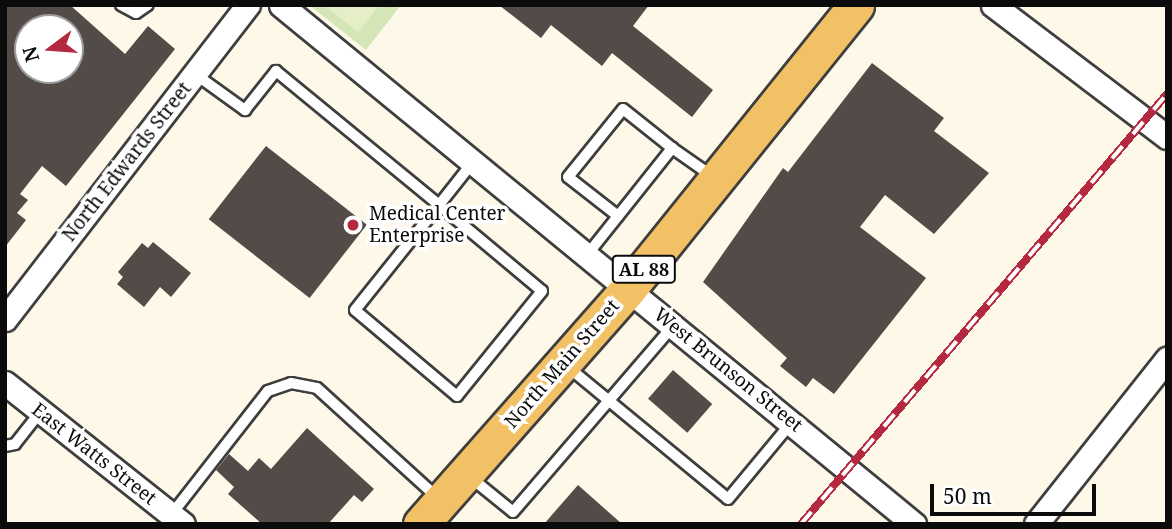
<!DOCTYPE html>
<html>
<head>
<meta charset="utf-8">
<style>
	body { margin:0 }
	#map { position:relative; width:1172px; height:529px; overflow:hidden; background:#fef8e9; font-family:"Noto Serif",serif }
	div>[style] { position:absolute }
	.green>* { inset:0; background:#d4e6b5 }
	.pitch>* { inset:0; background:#e5eec7 }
	.building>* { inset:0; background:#534b48; transform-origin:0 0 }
	.roads { filter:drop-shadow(2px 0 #3e3e3e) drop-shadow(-2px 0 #3e3e3e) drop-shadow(0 2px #3e3e3e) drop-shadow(0 -2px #3e3e3e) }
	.service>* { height:10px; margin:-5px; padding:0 5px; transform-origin:5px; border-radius:5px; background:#fff }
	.minor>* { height:23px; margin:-11.5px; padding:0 11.5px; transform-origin:11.5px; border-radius:11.5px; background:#fff }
	.primary>* { height:35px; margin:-17.5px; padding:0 17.5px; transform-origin:17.5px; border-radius:17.5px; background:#f3c165 }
	.rail>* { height:8px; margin-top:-4px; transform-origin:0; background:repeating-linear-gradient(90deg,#fff 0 16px,#b4293f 0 32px); box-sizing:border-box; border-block:2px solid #b4293f }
	.dots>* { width:19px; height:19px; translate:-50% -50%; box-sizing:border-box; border:4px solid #fff; border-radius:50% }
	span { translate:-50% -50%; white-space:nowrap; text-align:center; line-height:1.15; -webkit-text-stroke:7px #fff; paint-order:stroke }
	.shield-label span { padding:2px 5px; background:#fff; border:2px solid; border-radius:5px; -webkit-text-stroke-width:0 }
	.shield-label { font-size:18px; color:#0b0b0b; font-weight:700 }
	.street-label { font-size:19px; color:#0b0b0b }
	.poi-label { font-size:19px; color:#0b0b0b }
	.left { translate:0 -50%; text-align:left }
	.frame { position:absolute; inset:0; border:7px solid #0b0b0b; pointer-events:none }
	.north { position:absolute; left:14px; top:14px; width:70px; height:70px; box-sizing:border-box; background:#fff; border:2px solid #9d9d9d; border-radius:50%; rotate:254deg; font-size:19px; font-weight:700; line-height:28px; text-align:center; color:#0b0b0b }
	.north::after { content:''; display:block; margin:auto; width:24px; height:32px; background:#b4293f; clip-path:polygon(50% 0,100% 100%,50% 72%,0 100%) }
	.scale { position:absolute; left:930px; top:484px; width:166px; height:32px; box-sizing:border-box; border:4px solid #0b0b0b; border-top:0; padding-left:9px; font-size:21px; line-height:24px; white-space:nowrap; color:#0b0b0b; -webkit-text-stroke:5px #fff; paint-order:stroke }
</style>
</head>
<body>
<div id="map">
	<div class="green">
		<div style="clip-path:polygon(309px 5px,401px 5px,366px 50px)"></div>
	</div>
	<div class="pitch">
		<div style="clip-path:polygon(324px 5px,379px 5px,358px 32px)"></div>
	</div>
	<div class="building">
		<div style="clip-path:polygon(evenodd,5px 5px,70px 5px,125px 54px,148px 26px,175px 49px,66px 186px,42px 166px,20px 194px,28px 200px,17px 213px,26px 220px,5px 247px,5px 5px,28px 28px,70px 28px,70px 70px,28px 70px,28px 28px)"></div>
		<div style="clip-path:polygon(499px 5px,649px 5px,633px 26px,713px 90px,692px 117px,612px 53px,602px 66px,551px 25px,541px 38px)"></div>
		<div style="clip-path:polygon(872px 63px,944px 118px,934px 131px,989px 173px,934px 234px,885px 195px,860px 227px,926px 278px,834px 394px,813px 378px,806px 387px,780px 366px,787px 358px,703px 282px,783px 168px,788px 172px)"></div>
		<div style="left:266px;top:146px;width:128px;height:93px;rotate:38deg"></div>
		<div style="clip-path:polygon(153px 242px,191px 273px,171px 297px,160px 287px,144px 307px,117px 284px,123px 277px,118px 272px,142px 243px,148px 248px)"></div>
		<div style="left:673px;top:370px;width:52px;height:38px;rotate:41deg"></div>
		<div style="clip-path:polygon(307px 428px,374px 489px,362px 502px,354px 495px,328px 524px,262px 524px,228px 494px,234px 487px,216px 470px,229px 454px,248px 471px,259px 458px,271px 469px)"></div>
		<div style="clip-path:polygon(578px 485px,622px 524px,544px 524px)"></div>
	</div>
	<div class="roads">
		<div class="service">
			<div style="left:121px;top:5px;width:17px;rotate:28deg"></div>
			<div style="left:136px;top:13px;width:14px;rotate:-34deg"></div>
			<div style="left:195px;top:74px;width:62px;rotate:35.8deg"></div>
			<div style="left:245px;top:110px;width:50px;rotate:-51.5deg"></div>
			<div style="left:276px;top:71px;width:211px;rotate:39.4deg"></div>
			<div style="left:439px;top:205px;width:134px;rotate:39.9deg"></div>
			<div style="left:542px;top:291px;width:135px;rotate:129deg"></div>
			<div style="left:457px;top:396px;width:133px;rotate:-139.9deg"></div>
			<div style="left:355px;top:310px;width:134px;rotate:-51.3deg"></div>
			<div style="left:439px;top:205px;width:55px;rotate:-51.7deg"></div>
			<div style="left:618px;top:216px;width:63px;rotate:-142deg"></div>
			<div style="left:568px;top:177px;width:87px;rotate:-51deg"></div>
			<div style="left:623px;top:109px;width:63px;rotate:38.5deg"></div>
			<div style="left:587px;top:255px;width:137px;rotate:-51.5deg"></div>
			<div style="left:672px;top:148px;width:49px;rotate:35deg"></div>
			<div style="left:568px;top:367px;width:207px;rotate:39.5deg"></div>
			<div style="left:728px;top:499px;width:99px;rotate:-50.3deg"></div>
			<div style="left:5px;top:446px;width:10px;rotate:-11deg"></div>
			<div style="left:15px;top:444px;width:42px;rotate:-51.8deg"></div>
			<div style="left:470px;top:477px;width:55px;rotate:39.1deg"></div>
			<div style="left:513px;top:512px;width:245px;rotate:-49.3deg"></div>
			<div style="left:171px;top:515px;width:157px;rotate:-52deg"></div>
			<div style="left:268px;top:391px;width:24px;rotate:-19deg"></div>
			<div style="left:291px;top:383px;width:26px;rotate:11deg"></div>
			<div style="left:317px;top:388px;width:165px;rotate:42.3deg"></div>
		</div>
		<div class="minor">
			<div style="left:281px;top:5px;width:819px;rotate:39.35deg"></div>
			<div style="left:993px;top:5px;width:218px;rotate:37.2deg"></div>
			<div style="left:5px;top:319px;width:397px;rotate:-52.3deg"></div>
			<div style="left:5px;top:383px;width:227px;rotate:38.4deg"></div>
			<div style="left:1036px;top:524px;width:211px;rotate:-51.6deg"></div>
		</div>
		<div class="primary">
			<div style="left:421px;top:524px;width:313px;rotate:-48.6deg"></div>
			<div style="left:628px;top:289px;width:364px;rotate:-51.2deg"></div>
		</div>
	</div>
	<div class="rail">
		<div style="left:801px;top:524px;width:565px;rotate:-49.6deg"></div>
	</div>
	<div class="dots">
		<div style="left:353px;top:225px;background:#b4293f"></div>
	</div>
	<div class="shield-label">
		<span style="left:644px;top:269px">AL 88</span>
	</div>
	<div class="street-label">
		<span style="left:127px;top:162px;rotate:-52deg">North Edwards Street</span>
		<span style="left:562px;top:364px;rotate:-49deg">North Main Street</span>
		<span style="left:728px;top:370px;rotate:39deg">West Brunson Street</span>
		<span style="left:94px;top:454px;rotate:38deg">East Watts Street</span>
	</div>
	<div class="poi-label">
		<span class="left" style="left:369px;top:225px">Medical Center<br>Enterprise</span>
	</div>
	<div class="frame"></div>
	<div class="north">N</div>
	<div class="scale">50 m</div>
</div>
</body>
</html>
